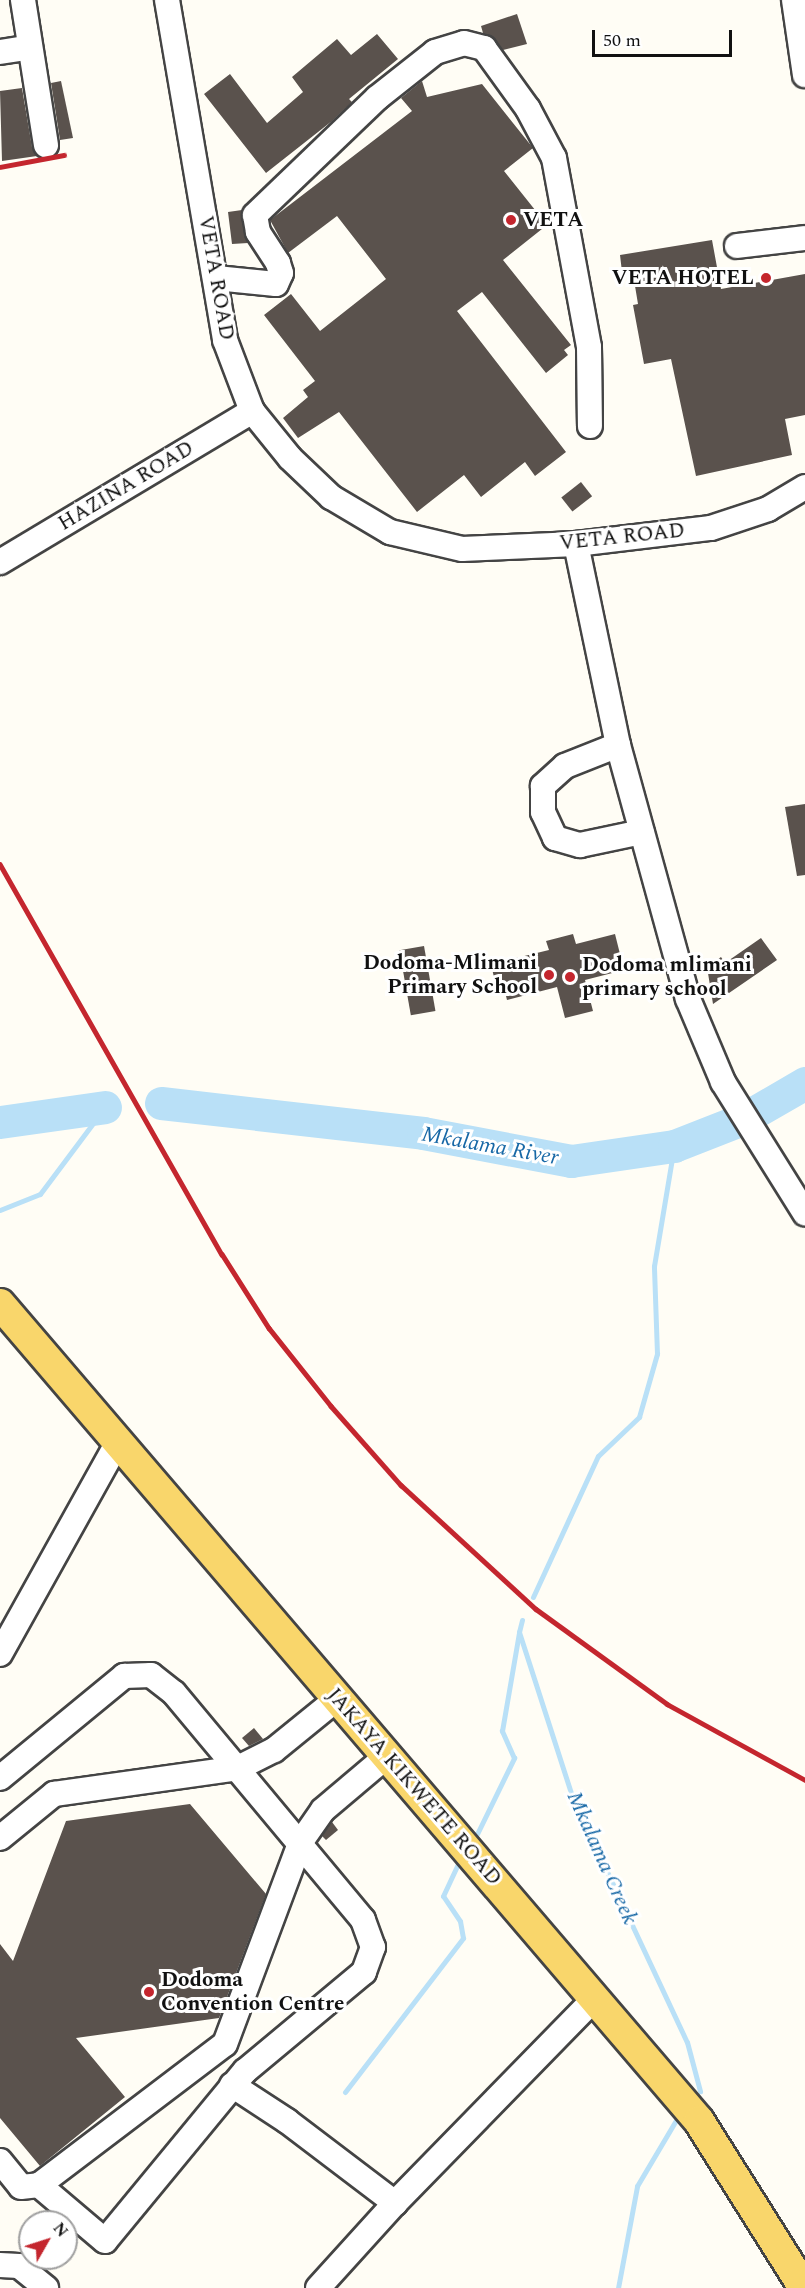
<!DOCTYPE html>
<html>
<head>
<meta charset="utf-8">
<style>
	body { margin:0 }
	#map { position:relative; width:805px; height:2288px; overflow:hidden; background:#fffdf5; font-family:Spectral,serif }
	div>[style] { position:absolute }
	.stream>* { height:5px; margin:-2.5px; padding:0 2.5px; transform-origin:2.5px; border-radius:2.5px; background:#b9e0f7 }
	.river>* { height:33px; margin:-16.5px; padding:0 16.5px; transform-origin:16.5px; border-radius:16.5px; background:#b9e0f7 }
	.building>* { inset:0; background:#5a524d; transform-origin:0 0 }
	.roads { filter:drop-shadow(2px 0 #444) drop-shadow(-2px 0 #444) drop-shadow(0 2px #444) drop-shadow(0 -2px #444) }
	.minor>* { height:24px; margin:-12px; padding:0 12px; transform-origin:12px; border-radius:12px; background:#fff }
	.major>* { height:30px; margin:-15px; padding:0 15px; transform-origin:15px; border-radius:15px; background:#f9d66b }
	.rail>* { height:4.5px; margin:-2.25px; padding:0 2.25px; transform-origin:2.25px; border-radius:2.25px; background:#c4262e }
	.dots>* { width:16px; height:16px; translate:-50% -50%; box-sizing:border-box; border:3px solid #fff; border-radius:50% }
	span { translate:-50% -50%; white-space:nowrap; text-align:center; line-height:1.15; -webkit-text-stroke:6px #fff; paint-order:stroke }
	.poi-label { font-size:21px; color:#111; font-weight:700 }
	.left { translate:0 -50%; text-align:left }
	.right { translate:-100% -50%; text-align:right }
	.street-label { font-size:21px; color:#111 }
	.water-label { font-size:22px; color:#1768a6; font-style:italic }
	.north { position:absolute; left:18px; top:2210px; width:60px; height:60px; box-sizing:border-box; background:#fff; border:2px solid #a0a0a0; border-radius:50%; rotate:51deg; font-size:16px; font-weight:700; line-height:24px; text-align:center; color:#111 }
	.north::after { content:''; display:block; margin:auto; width:21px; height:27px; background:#c4262e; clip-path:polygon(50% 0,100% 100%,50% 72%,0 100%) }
	.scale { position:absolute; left:592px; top:30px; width:140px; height:27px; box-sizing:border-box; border:3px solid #111; border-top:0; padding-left:8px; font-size:18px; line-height:21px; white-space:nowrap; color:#111; -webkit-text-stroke:4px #fff; paint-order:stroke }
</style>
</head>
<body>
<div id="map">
	<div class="stream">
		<div style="left:0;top:1210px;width:43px;rotate:-21.8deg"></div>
		<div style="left:40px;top:1194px;width:109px;rotate:-53.2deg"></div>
		<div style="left:533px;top:1597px;width:155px;rotate:-65.3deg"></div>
		<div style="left:598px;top:1456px;width:57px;rotate:-43.6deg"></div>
		<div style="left:639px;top:1417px;width:66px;rotate:-74.1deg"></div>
		<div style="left:657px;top:1354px;width:88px;rotate:-92deg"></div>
		<div style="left:654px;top:1266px;width:122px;rotate:-80.5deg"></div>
		<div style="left:522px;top:1620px;width:12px;rotate:104deg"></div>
		<div style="left:519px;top:1632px;width:176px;rotate:72.1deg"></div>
		<div style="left:573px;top:1799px;width:268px;rotate:64.9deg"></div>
		<div style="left:687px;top:2042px;width:51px;rotate:75.1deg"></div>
		<div style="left:477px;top:1834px;width:85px;rotate:-64deg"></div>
		<div style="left:514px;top:1758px;width:30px;rotate:-114deg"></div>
		<div style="left:502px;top:1731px;width:99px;rotate:-80.2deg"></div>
		<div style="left:345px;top:2092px;width:194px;rotate:-52.5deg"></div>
		<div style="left:463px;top:1938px;width:17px;rotate:-100deg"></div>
		<div style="left:460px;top:1921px;width:30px;rotate:-124deg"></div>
		<div style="left:443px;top:1896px;width:40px;rotate:-65deg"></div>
		<div style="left:618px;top:2288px;width:104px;rotate:-79.4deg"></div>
		<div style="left:637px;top:2186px;width:82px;rotate:-59.4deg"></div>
	</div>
	<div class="river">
		<div style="left:161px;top:1103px;width:264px;rotate:6.5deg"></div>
		<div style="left:423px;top:1133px;width:151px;rotate:10.7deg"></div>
		<div style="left:571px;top:1161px;width:104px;rotate:-8.3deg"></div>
		<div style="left:674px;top:1146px;width:74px;rotate:-21.4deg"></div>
		<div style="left:743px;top:1119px;width:72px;rotate:-30.1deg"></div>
		<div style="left:0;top:1122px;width:106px;rotate:-8.1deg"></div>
	</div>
	<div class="building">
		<div style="clip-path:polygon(517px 14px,527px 44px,503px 50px,483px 33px,481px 26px)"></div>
		<div style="clip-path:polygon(377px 34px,398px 59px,349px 99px,352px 102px,332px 121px,266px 173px,204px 94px,230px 74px,267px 123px,303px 92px,292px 77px,337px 39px,351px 55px)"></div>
		<div style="clip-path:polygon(61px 81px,73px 138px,60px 140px,51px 83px)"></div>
		<div style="clip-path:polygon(422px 81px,427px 97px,482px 84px,533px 148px,504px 171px,547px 225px,503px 260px,571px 345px,564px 350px,568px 355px,546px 373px,482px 292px,457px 311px,566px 452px,535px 476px,525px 462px,481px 497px,464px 475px,417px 512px,339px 412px,298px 438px,283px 418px,308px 397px,303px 390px,315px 381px,264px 315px,291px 294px,320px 331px,386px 279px,337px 216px,288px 253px,270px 220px,412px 111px,401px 98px)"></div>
		<div style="clip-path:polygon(22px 88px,32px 147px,37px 156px,2px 161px,0 91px)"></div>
		<div style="clip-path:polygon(242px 210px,248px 243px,232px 244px,228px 212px)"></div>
		<div style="clip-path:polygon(712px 240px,721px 289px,805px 274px,805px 415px,785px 419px,792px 455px,696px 476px,671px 359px,644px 364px,633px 305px,638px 304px,633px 274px,622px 272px,620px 255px)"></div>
		<div style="left:581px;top:482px;width:18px;height:25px;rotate:52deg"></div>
		<div style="clip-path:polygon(805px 804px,805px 875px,797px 876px,785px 807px)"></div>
		<div style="clip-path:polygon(573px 934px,576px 944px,615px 934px,624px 970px,585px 980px,593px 1011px,565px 1018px,557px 987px,507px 1000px,502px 980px,495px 982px,491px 964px,549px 950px,546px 941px)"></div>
		<div style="clip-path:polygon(761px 938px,777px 960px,713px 1004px,707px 967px,721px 957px,725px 963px)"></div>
		<div style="left:424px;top:946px;width:66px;height:25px;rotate:80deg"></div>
		<div style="clip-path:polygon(254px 1728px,263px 1739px,249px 1746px,242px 1738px)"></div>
		<div style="clip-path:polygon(190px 1804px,266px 1894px,219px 2018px,76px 2038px,125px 2097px,40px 2166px,0 2118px,0 1944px,13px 1961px,66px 1821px)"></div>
		<div style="clip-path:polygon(332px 1822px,338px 1830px,326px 1840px,322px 1836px)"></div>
	</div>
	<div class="roads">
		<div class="minor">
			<div style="left:23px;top:0;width:147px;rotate:81deg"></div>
			<div style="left:167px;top:0;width:345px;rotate:80.3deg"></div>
			<div style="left:225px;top:340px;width:76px;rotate:69.2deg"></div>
			<div style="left:252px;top:411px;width:60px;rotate:51deg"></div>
			<div style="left:290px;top:458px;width:57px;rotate:43.6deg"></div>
			<div style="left:331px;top:497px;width:69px;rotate:30.7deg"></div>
			<div style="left:390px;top:532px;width:74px;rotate:13.3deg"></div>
			<div style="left:462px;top:549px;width:114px;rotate:-2.5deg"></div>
			<div style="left:576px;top:544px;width:136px;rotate:-6.8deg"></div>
			<div style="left:711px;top:528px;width:60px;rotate:-18.4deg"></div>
			<div style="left:768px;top:509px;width:43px;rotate:-30.7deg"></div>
			<div style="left:794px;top:0;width:76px;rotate:81.7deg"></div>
			<div style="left:0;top:52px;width:30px;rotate:-9deg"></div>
			<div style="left:737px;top:246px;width:68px;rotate:-6.7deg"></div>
			<div style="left:216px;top:278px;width:60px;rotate:5.7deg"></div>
			<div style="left:276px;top:284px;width:12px;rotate:-66deg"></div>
			<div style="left:281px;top:273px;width:10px;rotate:-107deg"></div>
			<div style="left:278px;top:263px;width:37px;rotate:-123deg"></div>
			<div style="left:258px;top:232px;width:17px;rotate:-100deg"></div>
			<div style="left:255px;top:215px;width:169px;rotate:-43.8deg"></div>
			<div style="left:377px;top:98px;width:74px;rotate:-38.4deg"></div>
			<div style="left:435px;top:52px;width:30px;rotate:-17deg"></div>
			<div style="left:464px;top:43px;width:21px;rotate:14deg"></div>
			<div style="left:484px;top:48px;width:75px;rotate:54.2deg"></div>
			<div style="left:528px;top:109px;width:55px;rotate:62deg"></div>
			<div style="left:554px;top:158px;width:192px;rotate:79.5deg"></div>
			<div style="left:589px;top:347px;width:79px;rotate:89.3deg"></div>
			<div style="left:576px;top:544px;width:205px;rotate:78.2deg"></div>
			<div style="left:618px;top:745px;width:263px;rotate:74.6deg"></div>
			<div style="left:688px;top:999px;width:90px;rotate:67.1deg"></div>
			<div style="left:723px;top:1082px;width:155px;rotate:58deg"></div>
			<div style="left:0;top:562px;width:294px;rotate:-30.9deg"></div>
			<div style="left:618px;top:745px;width:57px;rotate:158.4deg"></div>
			<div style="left:565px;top:766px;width:30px;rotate:138deg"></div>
			<div style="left:543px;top:786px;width:26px;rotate:90deg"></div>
			<div style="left:543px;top:812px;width:29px;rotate:65deg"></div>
			<div style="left:555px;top:838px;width:26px;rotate:16deg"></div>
			<div style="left:580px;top:845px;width:63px;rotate:-11.8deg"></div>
			<div style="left:0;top:1654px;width:243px;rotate:-60.9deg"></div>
			<div style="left:0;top:1778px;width:161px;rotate:-39.4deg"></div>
			<div style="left:124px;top:1676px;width:27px;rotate:-2deg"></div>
			<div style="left:151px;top:1675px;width:29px;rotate:38deg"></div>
			<div style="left:174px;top:1693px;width:295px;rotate:50.2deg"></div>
			<div style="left:363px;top:1920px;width:29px;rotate:70deg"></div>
			<div style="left:373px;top:1947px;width:27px;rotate:110deg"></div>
			<div style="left:364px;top:1972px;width:155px;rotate:140.2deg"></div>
			<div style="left:245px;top:2071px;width:220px;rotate:129.5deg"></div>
			<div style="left:105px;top:2241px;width:87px;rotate:-139.7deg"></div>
			<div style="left:0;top:1838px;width:70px;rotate:-39.2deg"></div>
			<div style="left:54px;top:1794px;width:186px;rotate:-8deg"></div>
			<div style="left:238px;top:1768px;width:40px;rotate:-26.6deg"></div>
			<div style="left:274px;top:1750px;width:82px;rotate:-39.1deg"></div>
			<div style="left:232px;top:2085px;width:66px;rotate:33.2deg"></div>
			<div style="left:287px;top:2121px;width:136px;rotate:37.2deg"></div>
			<div style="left:0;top:2161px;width:33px;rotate:51deg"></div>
			<div style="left:21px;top:2187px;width:18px;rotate:-6deg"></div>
			<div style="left:39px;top:2185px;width:233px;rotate:-37.2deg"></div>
			<div style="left:225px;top:2044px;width:215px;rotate:-69.5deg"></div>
			<div style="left:300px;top:1843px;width:40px;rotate:-55.1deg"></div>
			<div style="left:323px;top:1810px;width:84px;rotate:-40.2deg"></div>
			<div style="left:0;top:2265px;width:19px;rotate:3deg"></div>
			<div style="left:19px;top:2266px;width:35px;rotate:39deg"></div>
			<div style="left:318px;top:2288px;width:115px;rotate:-47.8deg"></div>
			<div style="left:395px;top:2203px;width:286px;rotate:-45.7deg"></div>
		</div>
		<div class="major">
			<div style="left:0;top:1304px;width:1075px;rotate:49.45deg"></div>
			<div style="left:699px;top:2121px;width:197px;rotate:57.8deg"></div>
		</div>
	</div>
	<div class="rail">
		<div style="left:0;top:167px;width:65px;rotate:-10.6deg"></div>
		<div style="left:0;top:864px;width:449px;rotate:60.4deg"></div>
		<div style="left:222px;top:1254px;width:88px;rotate:57.6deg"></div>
		<div style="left:269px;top:1328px;width:100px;rotate:51.5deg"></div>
		<div style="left:331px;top:1406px;width:106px;rotate:48.5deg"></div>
		<div style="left:401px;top:1485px;width:183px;rotate:42.6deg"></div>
		<div style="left:536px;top:1609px;width:162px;rotate:35.9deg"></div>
		<div style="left:667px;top:1704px;width:158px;rotate:28.8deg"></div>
	</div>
	<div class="dots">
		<div style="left:511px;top:220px;background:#c4262e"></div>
		<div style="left:766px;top:278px;background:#c4262e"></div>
		<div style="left:549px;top:975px;background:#c4262e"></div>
		<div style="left:570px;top:977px;background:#c4262e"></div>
		<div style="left:149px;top:1992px;background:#c4262e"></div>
	</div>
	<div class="poi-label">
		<span class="left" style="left:523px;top:220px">VETA</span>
		<span class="right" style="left:754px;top:278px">VETA HOTEL</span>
		<span class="right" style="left:537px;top:975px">Dodoma-Mlimani<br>Primary School</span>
		<span class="left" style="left:582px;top:977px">Dodoma mlimani<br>primary school</span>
		<span class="left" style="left:161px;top:1992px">Dodoma<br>Convention Centre</span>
	</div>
	<div class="street-label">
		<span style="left:216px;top:278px;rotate:80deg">VETA ROAD</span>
		<span style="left:126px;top:486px;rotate:-31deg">HAZINA ROAD</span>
		<span style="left:622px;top:537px;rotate:-6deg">VETA ROAD</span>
		<span style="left:414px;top:1787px;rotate:49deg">JAKAYA KIKWETE ROAD</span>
	</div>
	<div class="water-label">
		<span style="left:490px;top:1146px;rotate:10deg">Mkalama River</span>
		<span style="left:602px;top:1858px;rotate:66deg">Mkalama Creek</span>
	</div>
	<div class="north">N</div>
	<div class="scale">50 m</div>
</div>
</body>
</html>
